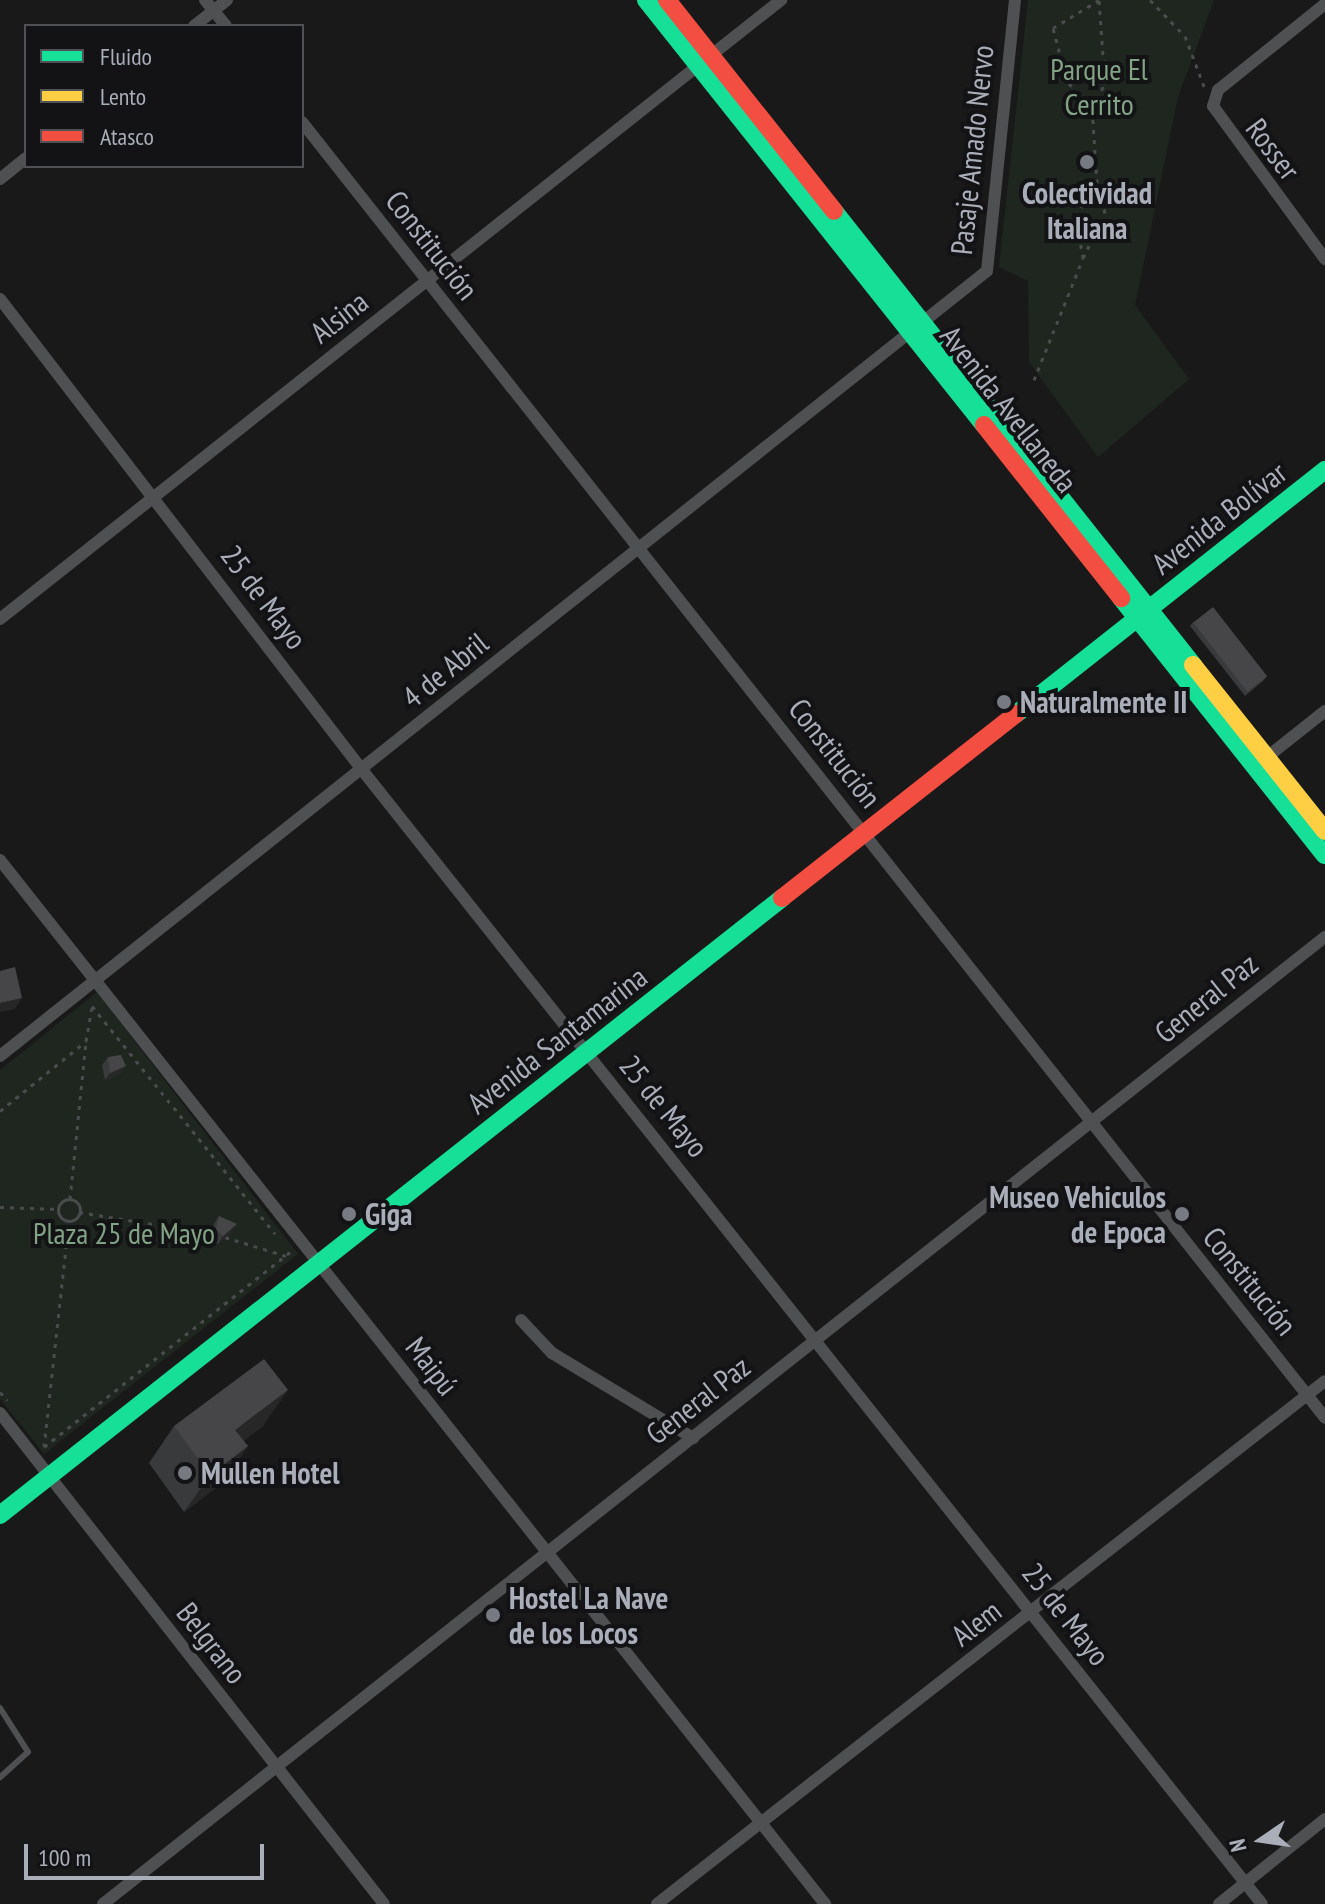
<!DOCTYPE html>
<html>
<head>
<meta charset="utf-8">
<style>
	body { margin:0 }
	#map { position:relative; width:1325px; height:1904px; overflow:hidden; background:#191919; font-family:"PT Sans Narrow",sans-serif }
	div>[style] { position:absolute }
	.green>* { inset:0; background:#1f2620 }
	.path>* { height:3px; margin-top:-1.5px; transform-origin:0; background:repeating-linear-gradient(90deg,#4a4b4d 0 4px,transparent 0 10px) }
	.path>.ring { margin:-1.5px; padding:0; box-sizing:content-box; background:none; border:3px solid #4a4b4d; border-radius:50% }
	.lane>* { height:6px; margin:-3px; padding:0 3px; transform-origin:3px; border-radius:3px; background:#4f5052 }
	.street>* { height:12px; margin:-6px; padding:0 6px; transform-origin:6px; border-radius:6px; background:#4f5052 }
	.fast>* { height:18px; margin:-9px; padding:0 9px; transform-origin:9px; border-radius:9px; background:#16e098 }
	.slow>* { height:18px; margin:-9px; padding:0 9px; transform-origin:9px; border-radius:9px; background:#ffcf43 }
	.jam>* { height:18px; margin:-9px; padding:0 9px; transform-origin:9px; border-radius:9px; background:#f24e42 }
	.wall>* { inset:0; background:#393a3b }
	.shaded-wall>* { inset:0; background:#272727 }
	.building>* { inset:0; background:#464648; transform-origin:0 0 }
	.dots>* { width:22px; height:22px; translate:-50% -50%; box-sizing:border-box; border:4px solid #131315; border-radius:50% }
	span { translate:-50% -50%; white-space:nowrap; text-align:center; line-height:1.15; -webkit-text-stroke:8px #131315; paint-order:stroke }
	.park-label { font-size:30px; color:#82a386 }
	.street-label { font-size:30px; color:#aaaeb9 }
	.poi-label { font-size:30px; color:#aaaeb9; font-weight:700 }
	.left { translate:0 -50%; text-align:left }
	.right { translate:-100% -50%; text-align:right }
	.legend { position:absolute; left:24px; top:24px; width:280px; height:144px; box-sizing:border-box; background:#131315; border:2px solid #4f5157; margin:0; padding:10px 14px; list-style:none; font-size:24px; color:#aaaeb9 }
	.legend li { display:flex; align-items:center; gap:16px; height:40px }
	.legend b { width:40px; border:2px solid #4f5157 }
	.north { position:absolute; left:1221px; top:1800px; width:80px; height:80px; -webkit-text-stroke:6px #131315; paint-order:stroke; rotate:257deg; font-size:22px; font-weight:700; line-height:32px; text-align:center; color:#aaaeb9 }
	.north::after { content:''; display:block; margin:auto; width:28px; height:36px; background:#aaaeb9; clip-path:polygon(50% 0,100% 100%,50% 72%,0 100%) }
	.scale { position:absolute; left:24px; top:1844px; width:240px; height:36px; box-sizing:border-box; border:4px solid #aaaeb9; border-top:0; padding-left:10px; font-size:24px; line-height:28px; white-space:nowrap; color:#aaaeb9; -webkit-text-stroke:6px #131315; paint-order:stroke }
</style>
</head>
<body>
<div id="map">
	<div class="green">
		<div style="clip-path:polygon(1028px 0,1214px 0,1178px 97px,1135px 305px,1189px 379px,1098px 457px,1029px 362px,1028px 281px,999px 267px)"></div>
		<div style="clip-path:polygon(97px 992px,298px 1254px,44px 1454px,0 1399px,0 1070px)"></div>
	</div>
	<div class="path">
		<div style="left:1150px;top:0;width:50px;rotate:45.8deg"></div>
		<div style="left:1185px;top:36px;width:57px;rotate:69.3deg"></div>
		<div style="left:1092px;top:108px;width:27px;rotate:-62deg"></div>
		<div style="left:1105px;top:84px;width:84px;rotate:-94.1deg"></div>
		<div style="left:1083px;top:258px;width:50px;rotate:-63.9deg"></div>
		<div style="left:1105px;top:213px;width:30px;rotate:-105deg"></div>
		<div style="left:1034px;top:380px;width:131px;rotate:-68.1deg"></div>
		<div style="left:1083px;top:258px;width:43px;rotate:-99.5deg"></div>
		<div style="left:1076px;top:216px;width:39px;rotate:-58deg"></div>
		<div style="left:1097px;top:183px;width:75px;rotate:-93.8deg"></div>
		<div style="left:1092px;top:108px;width:37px;rotate:-133deg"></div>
		<div style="left:1067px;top:81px;width:55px;rotate:-104.8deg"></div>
		<div style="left:1053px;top:28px;width:54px;rotate:-31.3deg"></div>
		<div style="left:92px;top:1006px;width:292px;rotate:51.2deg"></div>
		<div style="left:0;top:1111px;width:111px;rotate:-39.1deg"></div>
		<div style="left:86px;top:1041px;width:36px;rotate:-80deg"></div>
		<div style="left:70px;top:1199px;width:159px;rotate:-84.2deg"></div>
		<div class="ring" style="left:58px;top:1199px;width:19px;height:19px"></div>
		<div style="left:0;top:1207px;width:58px;rotate:2deg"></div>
		<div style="left:79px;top:1212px;width:137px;rotate:9.3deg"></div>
		<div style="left:225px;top:1237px;width:64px;rotate:17.3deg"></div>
		<div style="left:0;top:1392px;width:11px;rotate:49deg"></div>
		<div style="left:44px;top:1447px;width:314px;rotate:-38.4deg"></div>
		<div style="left:44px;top:1447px;width:228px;rotate:-83.7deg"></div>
	</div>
	<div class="lane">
		<div style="left:0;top:1708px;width:52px;rotate:57.5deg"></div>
		<div style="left:28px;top:1752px;width:38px;rotate:138deg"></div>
	</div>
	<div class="street">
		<div style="left:205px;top:0;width:33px;rotate:51deg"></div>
		<div style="left:1325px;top:4px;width:137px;rotate:141.2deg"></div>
		<div style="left:1218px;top:90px;width:17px;rotate:107deg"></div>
		<div style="left:1213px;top:106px;width:190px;rotate:53.8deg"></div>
		<div style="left:194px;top:26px;width:42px;rotate:-38.2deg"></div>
		<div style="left:302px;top:122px;width:1651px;rotate:51.71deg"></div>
		<div style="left:0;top:179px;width:33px;rotate:-39deg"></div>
		<div style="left:0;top:299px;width:595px;rotate:52.44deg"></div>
		<div style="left:363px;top:771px;width:1446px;rotate:51.57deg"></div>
		<div style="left:0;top:619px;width:997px;rotate:-38.4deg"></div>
		<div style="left:1267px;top:757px;width:74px;rotate:-38.4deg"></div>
		<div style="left:0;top:860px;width:1331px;rotate:51.68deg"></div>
		<div style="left:0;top:1056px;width:1261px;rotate:-38.5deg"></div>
		<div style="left:987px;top:271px;width:272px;rotate:-84.1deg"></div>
		<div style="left:521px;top:1320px;width:45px;rotate:46.8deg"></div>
		<div style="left:552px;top:1353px;width:165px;rotate:31.1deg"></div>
		<div style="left:0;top:1413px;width:623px;rotate:51.97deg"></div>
		<div style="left:103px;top:1904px;width:1558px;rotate:-38.36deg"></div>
		<div style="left:657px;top:1904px;width:848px;rotate:-38.06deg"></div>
		<div style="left:1219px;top:1904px;width:136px;rotate:-38.7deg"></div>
	</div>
	<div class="fast">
		<div style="left:646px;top:0;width:543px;rotate:51.5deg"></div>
		<div style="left:834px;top:211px;width:579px;rotate:51.66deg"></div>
		<div style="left:1121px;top:598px;width:328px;rotate:51.6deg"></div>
		<div style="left:1016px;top:714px;width:394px;rotate:-38.3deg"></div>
		<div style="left:0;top:1515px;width:996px;rotate:-38.27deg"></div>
	</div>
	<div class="slow">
		<div style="left:1193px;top:665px;width:212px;rotate:51.5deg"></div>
	</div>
	<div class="jam">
		<div style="left:667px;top:0;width:269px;rotate:51.6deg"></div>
		<div style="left:984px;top:425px;width:221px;rotate:51.6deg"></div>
		<div style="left:782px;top:898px;width:298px;rotate:-38.2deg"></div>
	</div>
	<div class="wall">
		<div style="clip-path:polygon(1193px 622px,1267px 676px,1264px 680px,1245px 696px,1190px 626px)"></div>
		<div style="clip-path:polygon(108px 1057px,121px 1074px,105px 1080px,102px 1065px)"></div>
		<div style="clip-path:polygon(219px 1216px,232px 1232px,218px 1244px,210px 1236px,214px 1224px)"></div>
		<div style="clip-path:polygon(174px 1426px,263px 1426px,243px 1441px,248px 1446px,222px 1483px,184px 1512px,149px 1463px)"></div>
	</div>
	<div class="shaded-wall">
		<div style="clip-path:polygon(22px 998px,15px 1009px,0 1012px,0 1003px)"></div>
		<div style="clip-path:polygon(126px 1066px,121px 1074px,105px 1080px,110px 1073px)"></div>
		<div style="clip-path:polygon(237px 1224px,232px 1232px,218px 1244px,223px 1236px)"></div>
		<div style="clip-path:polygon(288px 1390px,263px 1426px,210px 1467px,235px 1430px)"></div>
		<div style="clip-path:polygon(248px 1446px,222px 1483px,184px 1512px,210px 1475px)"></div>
	</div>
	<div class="building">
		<div style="left:1213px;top:607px;width:88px;height:25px;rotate:52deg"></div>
		<div style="clip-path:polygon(15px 967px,22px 998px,0 1003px,0 971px)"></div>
		<div style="clip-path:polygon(121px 1055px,126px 1066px,110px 1073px,108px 1057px)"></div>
		<div style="clip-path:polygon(219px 1216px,237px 1224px,223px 1236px,216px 1229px)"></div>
		<div style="clip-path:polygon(264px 1359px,288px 1390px,235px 1430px,248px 1446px,210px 1475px,174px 1426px)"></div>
	</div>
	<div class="dots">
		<div style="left:1087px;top:162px;background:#777a81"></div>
		<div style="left:1004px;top:702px;background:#777a81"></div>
		<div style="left:349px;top:1214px;background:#777a81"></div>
		<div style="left:1182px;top:1214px;background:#777a81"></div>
		<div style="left:185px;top:1473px;background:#777a81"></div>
		<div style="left:493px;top:1615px;background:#777a81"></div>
	</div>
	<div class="park-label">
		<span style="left:1099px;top:86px">Parque El<br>Cerrito</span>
		<span style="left:124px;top:1233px">Plaza 25 de Mayo</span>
	</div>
	<div class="street-label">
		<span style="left:1273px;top:149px;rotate:53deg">Rosser</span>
		<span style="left:972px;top:150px;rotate:-84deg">Pasaje Amado Nervo</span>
		<span style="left:432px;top:245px;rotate:52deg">Constitución</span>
		<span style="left:339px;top:317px;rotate:-38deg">Alsina</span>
		<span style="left:1009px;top:409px;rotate:52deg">Avenida Avellaneda</span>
		<span style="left:1219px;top:518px;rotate:-38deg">Avenida Bolívar</span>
		<span style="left:264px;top:597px;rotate:53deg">25 de Mayo</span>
		<span style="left:445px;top:670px;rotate:-39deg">4 de Abril</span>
		<span style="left:835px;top:753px;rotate:52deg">Constitución</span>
		<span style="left:1206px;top:998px;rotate:-39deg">General Paz</span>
		<span style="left:557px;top:1040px;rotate:-38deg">Avenida Santamarina</span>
		<span style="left:664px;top:1106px;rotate:51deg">25 de Mayo</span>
		<span style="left:1250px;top:1281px;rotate:51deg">Constitución</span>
		<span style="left:432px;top:1366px;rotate:52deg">Maipú</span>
		<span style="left:698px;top:1400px;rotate:-38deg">General Paz</span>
		<span style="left:1066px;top:1614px;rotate:52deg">25 de Mayo</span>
		<span style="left:976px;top:1623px;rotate:-38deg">Alem</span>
		<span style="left:212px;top:1643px;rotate:52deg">Belgrano</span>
	</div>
	<div class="poi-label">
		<span style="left:1087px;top:210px">Colectividad<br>Italiana</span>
		<span class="left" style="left:1020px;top:702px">Naturalmente II</span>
		<span class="right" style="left:1166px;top:1214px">Museo Vehiculos<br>de Epoca</span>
		<span class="left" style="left:365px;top:1214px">Giga</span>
		<span class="left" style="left:201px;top:1473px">Mullen Hotel</span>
		<span class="left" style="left:509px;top:1615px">Hostel La Nave<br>de los Locos</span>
	</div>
	<ul class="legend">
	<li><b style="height:10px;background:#16e098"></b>Fluido</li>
	<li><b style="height:10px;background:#ffcf43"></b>Lento</li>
	<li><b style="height:10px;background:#f24e42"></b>Atasco</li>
	</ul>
	<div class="north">N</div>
	<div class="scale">100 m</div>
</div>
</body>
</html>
